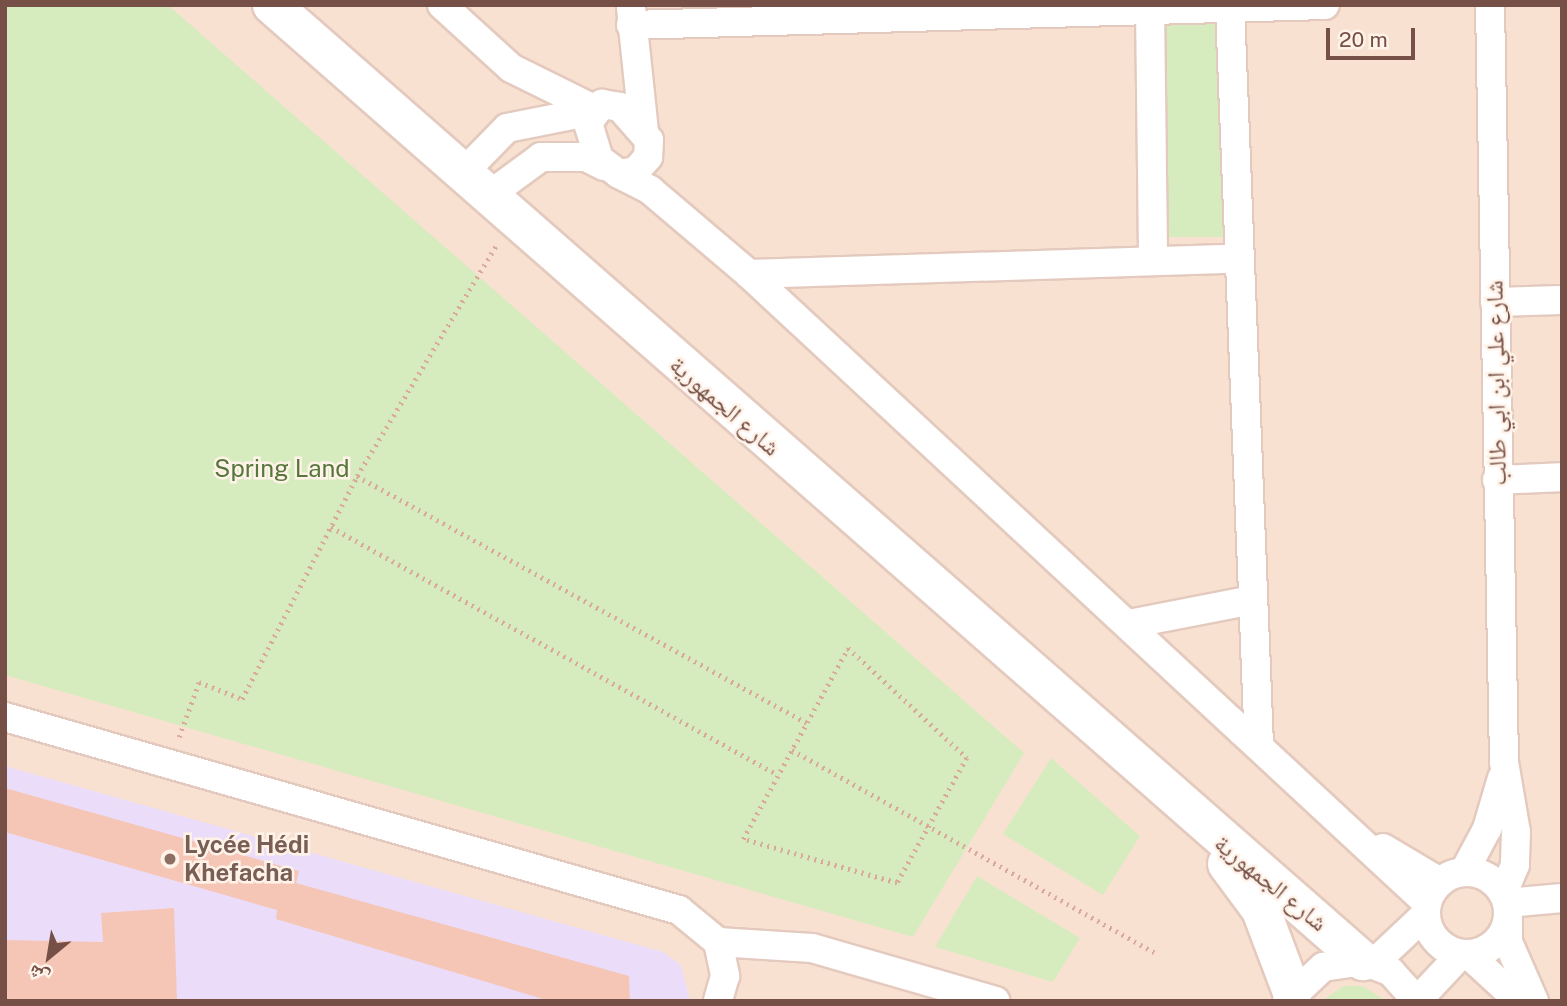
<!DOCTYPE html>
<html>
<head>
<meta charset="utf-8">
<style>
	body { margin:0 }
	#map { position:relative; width:1567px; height:1006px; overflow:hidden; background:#feeee0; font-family:"Public Sans","Noto Naskh Arabic",sans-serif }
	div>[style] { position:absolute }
	.residential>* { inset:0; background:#f8e1d1; transform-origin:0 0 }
	.education>* { inset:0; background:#ebddfa }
	.green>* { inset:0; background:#d7ecbe; transform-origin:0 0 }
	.building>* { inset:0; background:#f5c6b6 }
	.path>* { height:4.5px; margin-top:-2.25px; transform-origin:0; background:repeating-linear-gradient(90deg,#d9a999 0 2px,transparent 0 7px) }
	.roads { filter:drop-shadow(2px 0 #e4cabe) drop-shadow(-2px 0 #e4cabe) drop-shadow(0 2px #e4cabe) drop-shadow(0 -2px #e4cabe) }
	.street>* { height:28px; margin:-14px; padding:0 14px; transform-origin:14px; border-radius:14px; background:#fff }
	.street>.ring { margin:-14px; padding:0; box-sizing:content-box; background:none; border:28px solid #fff; border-radius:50% }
	.secondary>* { height:38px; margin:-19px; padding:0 19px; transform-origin:19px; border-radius:19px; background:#fff }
	.dots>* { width:19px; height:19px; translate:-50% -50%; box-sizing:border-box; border:4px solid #fff2e8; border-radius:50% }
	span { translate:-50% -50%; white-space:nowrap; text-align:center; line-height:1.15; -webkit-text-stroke:5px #fff2e8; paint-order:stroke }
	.street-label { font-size:24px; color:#765046 }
	.park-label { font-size:24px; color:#55773b }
	.education-label { font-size:24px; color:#785e54; font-weight:700 }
	.left { translate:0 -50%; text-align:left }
	.frame { position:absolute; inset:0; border:7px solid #765046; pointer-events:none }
	.north { position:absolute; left:14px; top:922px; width:70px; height:70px; -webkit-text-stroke:5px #fff2e8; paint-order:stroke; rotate:210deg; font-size:19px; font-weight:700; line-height:28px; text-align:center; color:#765046 }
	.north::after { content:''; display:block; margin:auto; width:24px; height:32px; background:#765046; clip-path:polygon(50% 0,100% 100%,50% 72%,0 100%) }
	.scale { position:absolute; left:1326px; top:28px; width:89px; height:32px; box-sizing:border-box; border:4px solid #765046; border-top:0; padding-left:9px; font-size:21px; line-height:24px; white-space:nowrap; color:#765046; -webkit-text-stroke:5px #fff2e8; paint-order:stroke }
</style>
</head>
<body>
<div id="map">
	<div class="residential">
		<div style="left:5px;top:5px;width:1557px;height:996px"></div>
	</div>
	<div class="education">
		<div style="clip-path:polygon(5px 766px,663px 952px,681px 965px,690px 1000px,5px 1001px)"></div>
	</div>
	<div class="green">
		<div style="clip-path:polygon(5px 5px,168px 5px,1024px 753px,913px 937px,5px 675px)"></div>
		<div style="left:1157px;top:5px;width:77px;height:232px"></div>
		<div style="clip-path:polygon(1051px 758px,1140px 836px,1103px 895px,1003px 834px)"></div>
		<div style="clip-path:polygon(977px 876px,1080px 938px,1053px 982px,935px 947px)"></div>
		<div style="clip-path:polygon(1344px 986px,1362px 986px,1387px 1001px,1321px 1001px)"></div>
	</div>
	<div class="building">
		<div style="clip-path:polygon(5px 788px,299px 871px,296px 883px,629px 976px,630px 1001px,550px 1001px,276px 919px,277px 910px,5px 832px)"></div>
		<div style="clip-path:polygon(174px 908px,177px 1001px,5px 1001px,5px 940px,103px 942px,101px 913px)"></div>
	</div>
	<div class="path">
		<div style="left:357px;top:476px;width:513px;rotate:28.76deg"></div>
		<div style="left:331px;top:527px;width:511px;rotate:29.02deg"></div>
		<div style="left:848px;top:648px;width:162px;rotate:42.7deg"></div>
		<div style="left:967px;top:758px;width:143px;rotate:119.2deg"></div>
		<div style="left:897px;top:883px;width:160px;rotate:-164.1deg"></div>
		<div style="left:743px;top:839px;width:218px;rotate:-61.2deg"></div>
		<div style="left:179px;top:737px;width:59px;rotate:-70deg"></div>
		<div style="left:199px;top:682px;width:46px;rotate:21.6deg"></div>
		<div style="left:242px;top:699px;width:251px;rotate:-62.7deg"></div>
		<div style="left:357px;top:476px;width:269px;rotate:-58.9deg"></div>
		<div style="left:792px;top:750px;width:415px;rotate:29.2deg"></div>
	</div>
	<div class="roads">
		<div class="street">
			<div style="left:442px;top:5px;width:93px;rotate:42.4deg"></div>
			<div style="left:511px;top:68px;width:93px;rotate:26.3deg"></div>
			<div style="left:1490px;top:5px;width:757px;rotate:88.94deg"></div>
			<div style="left:1504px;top:762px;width:71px;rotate:80.3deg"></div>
			<div style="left:1516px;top:832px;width:33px;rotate:92deg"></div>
			<div style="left:1515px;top:865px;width:30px;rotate:113deg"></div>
			<div style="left:1150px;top:7px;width:250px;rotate:89.3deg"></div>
			<div style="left:631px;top:8px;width:124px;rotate:84deg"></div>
			<div style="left:1230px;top:8px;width:738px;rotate:87.75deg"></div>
			<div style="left:631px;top:25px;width:694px;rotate:-1.65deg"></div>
			<div style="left:602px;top:104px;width:18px;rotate:9deg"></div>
			<div style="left:620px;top:107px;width:44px;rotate:48.7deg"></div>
			<div style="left:649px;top:140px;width:17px;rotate:93deg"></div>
			<div style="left:648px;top:157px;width:18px;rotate:131deg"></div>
			<div style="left:636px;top:171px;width:17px;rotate:170deg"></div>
			<div style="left:619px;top:174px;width:25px;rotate:-143deg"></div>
			<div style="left:599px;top:159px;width:38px;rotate:-107deg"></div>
			<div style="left:588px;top:123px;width:24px;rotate:-54deg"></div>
			<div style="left:462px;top:174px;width:64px;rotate:-45.6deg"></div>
			<div style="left:507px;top:128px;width:87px;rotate:-11.3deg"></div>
			<div style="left:619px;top:174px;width:35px;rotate:27deg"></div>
			<div style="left:650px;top:190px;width:130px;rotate:40.3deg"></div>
			<div style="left:749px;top:274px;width:925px;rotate:42.85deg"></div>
			<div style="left:488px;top:196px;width:66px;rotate:-36.3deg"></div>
			<div style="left:541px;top:157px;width:45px"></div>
			<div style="left:586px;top:157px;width:20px;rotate:27deg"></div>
			<div style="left:749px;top:274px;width:490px;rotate:-1.8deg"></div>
			<div style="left:1495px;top:302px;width:67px;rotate:-1.7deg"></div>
			<div style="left:1497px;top:480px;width:65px;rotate:-2.6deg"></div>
			<div style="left:1129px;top:624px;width:126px;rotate:-11deg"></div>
			<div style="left:5px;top:717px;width:701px;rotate:15.98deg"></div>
			<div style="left:679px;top:910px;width:50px;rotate:39.4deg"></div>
			<div style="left:718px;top:942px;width:35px;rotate:78deg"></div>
			<div style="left:725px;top:976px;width:26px;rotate:106deg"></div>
			<div style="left:1383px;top:848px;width:66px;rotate:30.8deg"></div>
			<div style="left:1464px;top:872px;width:49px;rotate:-61.9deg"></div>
			<div style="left:1487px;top:829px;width:53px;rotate:-73.6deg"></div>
			<div class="ring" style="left:1426px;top:872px;width:54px;height:54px"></div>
			<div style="left:1507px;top:903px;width:55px;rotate:-5.2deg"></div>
			<div style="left:1508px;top:923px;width:19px;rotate:90deg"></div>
			<div style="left:1508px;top:942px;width:64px;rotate:66.2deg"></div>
			<div style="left:718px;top:942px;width:94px;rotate:3.7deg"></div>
			<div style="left:812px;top:948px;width:191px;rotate:16.1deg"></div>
			<div style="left:1468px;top:954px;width:69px;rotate:42.7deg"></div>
			<div style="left:1373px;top:964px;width:73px;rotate:-43.3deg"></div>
			<div style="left:1287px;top:1001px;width:50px;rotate:-43.4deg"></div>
			<div style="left:1323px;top:967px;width:40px;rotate:-8.5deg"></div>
			<div style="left:1363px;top:961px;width:30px;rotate:21deg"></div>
			<div style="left:1391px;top:972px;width:39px;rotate:48deg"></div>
			<div style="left:1417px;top:1001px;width:63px;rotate:-46.9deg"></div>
		</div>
		<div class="secondary">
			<div style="left:272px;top:5px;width:1451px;rotate:41.23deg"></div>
			<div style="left:1227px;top:864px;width:57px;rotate:53.5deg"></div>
			<div style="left:1261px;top:910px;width:88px;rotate:69.3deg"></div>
		</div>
	</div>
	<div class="dots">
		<div style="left:170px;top:859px;background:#8d6e63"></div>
	</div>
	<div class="street-label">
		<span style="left:1496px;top:383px;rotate:-91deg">شارع علي ابن ابي طالب</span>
		<span style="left:725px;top:406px;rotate:41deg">شارع الجمهورية</span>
		<span style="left:1271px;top:883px;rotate:39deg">شارع الجمهورية</span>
	</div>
	<div class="park-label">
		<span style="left:282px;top:469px">Spring Land</span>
	</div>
	<div class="education-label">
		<span class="left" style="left:184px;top:859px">Lycée Hédi<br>Khefacha</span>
	</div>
	<div class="frame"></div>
	<div class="north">ش</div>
	<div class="scale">20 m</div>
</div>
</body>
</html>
